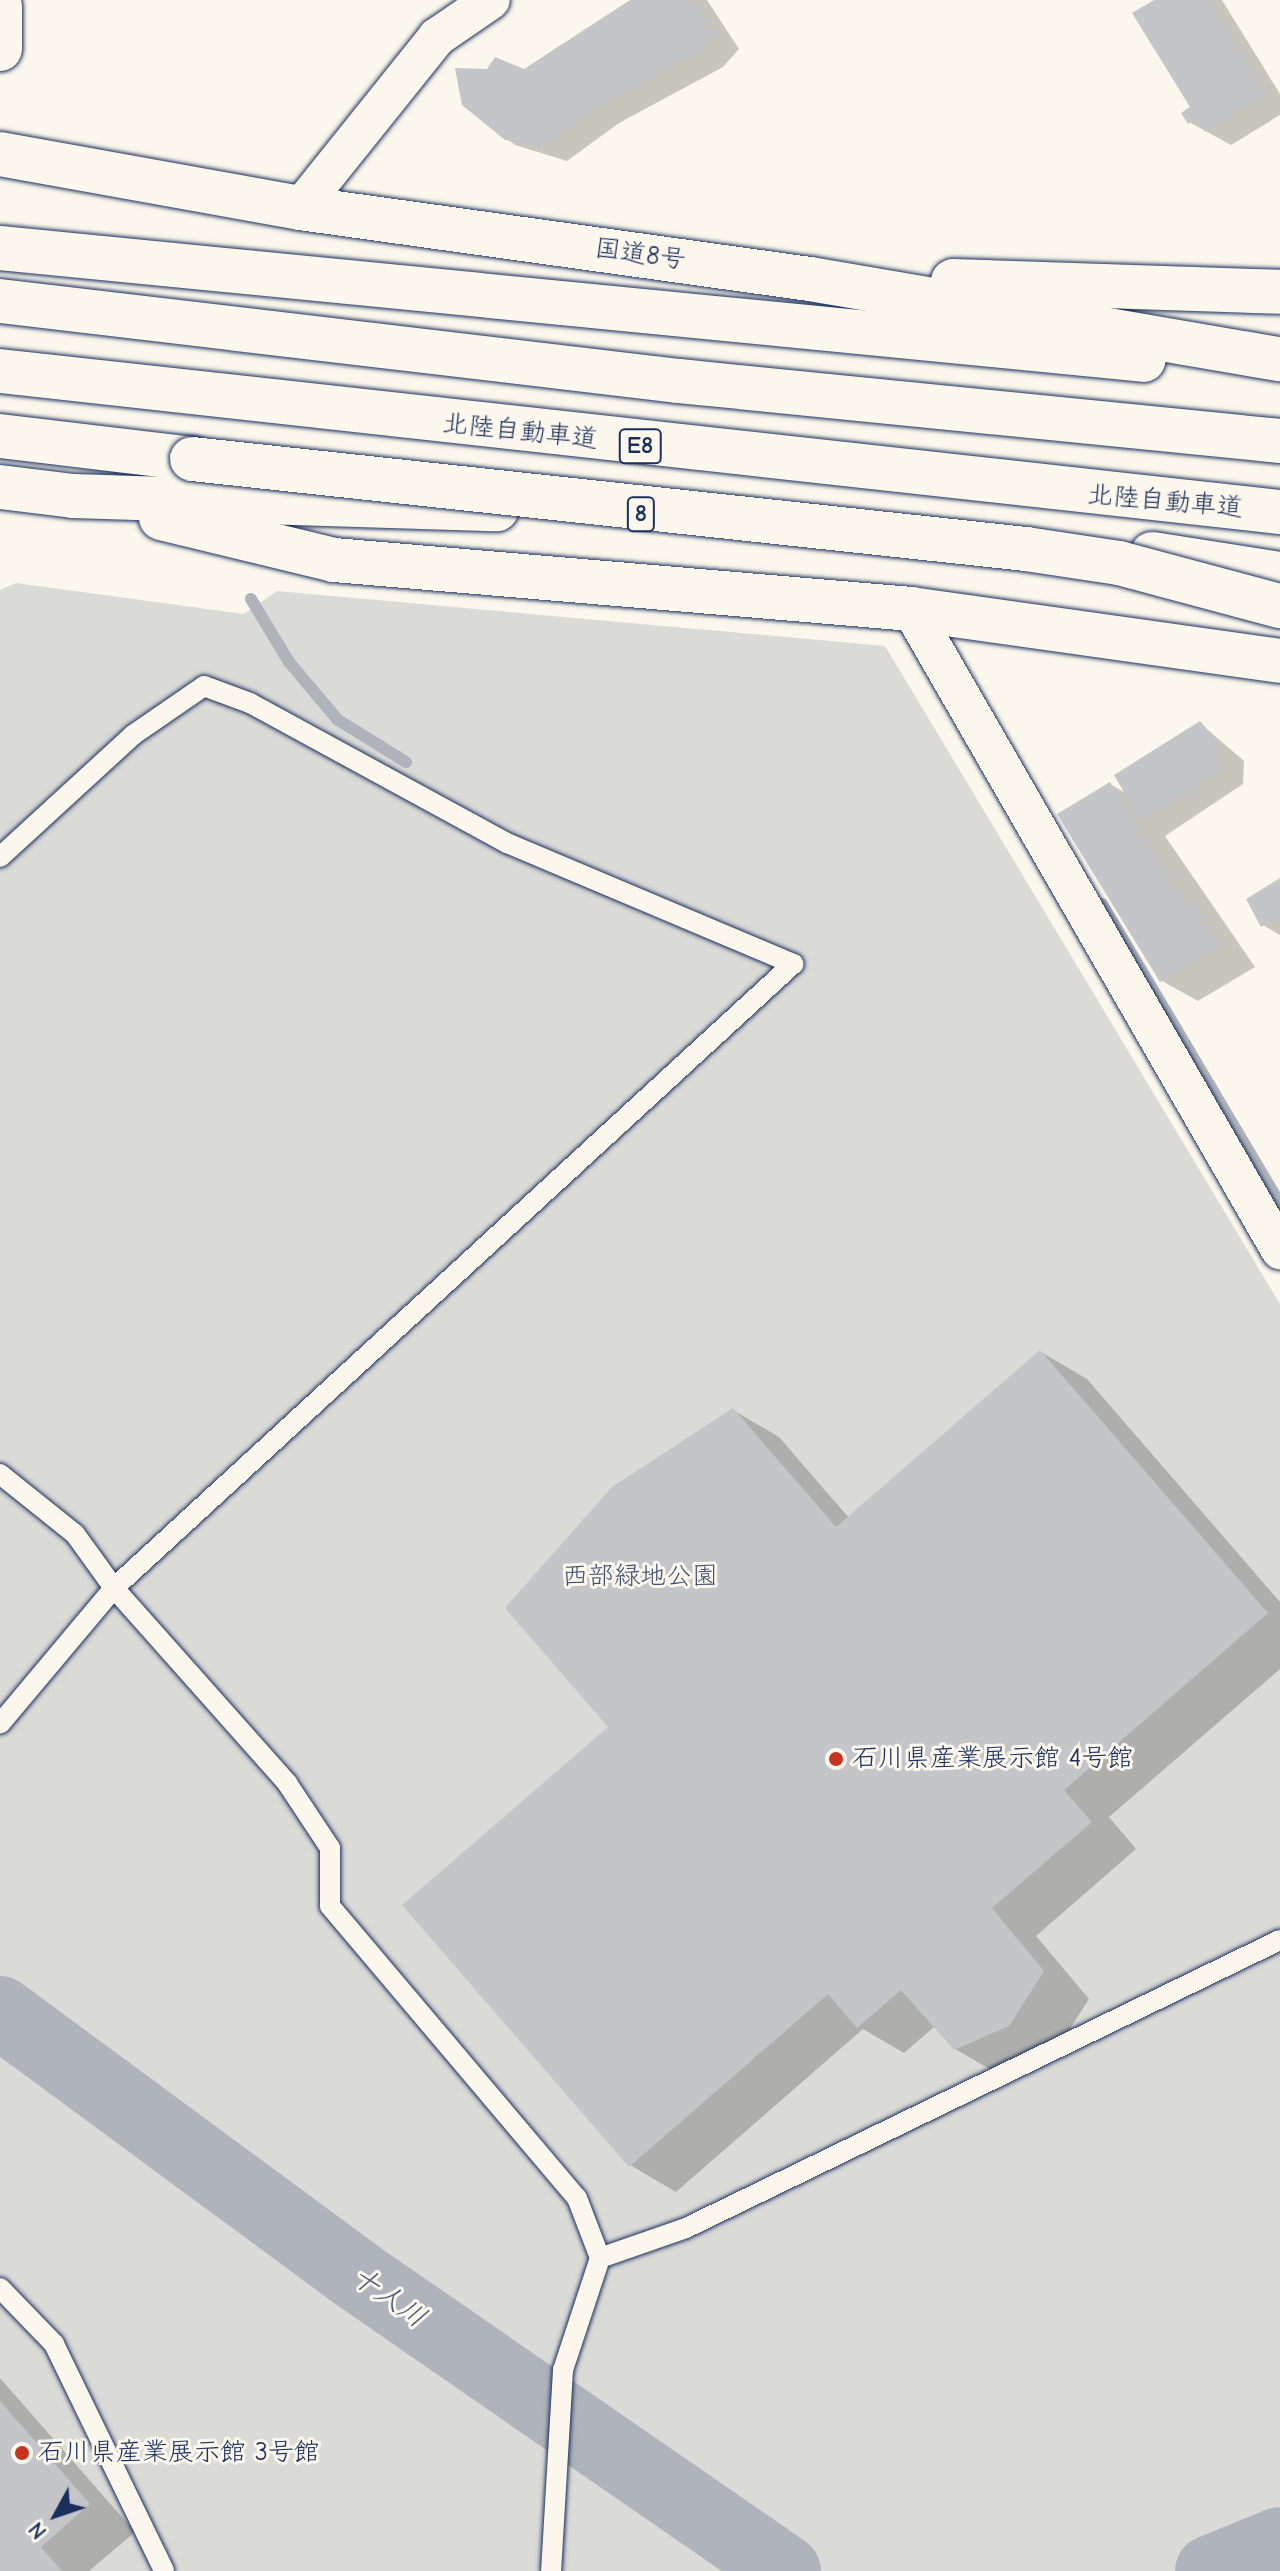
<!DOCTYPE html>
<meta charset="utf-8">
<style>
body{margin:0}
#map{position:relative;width:1280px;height:2571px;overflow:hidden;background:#fbf7ec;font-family:"Comic Neue","Klee One",sans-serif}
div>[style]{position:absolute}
.green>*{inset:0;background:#dadad7}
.shadow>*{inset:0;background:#0003}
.stream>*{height:12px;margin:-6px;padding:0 6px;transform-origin:6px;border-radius:6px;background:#afb3bb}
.river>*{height:72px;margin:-36px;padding:0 36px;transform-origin:36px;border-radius:36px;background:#afb3bb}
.building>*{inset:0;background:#c3c5c9}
.roads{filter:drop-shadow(0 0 2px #1b2f5e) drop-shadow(0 0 2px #1b2f5e)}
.lane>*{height:20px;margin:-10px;padding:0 10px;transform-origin:10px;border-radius:10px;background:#fbf7ec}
.street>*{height:38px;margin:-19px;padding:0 19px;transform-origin:19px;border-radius:19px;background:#fbf7ec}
.secondary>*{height:44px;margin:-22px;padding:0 22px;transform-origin:22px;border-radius:22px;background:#fbf7ec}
.highway>*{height:44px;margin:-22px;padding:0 22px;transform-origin:22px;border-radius:22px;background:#fbf7ec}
.bridges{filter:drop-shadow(0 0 2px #1b2f5e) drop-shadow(0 0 2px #1b2f5e)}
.highway-bridge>*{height:44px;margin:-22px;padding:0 22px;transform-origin:22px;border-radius:22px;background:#fbf7ec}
.dots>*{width:22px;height:22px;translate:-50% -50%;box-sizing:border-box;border:4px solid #fbf7ec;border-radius:50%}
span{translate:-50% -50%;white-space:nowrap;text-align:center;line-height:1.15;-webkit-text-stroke:6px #fbf7ec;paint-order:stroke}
.shield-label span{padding:2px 6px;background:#fbf7ec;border:2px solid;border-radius:6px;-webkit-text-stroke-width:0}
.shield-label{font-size:24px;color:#1b2f5e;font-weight:700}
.street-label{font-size:26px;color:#1b2f5e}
.park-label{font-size:26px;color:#415176}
.poi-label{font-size:26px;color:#1b2f5e}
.left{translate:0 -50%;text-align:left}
.water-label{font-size:28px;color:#47577a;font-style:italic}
.north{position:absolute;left:16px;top:2475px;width:80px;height:80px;-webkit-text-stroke:6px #fbf7ec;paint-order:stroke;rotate:230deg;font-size:22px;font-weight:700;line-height:32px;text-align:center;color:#1b2f5e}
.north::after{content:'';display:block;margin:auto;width:28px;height:36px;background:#1b2f5e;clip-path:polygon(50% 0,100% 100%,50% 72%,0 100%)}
</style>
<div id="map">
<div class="green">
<i style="clip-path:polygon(16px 583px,244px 614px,277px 591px,885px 646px,1280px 1304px,1280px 2571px,0 2571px,0 590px)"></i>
</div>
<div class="shadow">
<i style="clip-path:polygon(633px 0,707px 0,739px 49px,723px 67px,619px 123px,567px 161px,515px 145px,464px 104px,457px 70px,526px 69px)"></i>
<i style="clip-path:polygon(1158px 0,1222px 0,1280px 94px,1280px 115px,1231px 145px,1189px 122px,1193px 108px)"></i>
<i style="clip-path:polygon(1200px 723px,1244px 761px,1243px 784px,1165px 836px,1255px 967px,1198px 1001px,1162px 981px,1110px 784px,1127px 794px)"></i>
<i style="clip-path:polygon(1280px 880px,1280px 935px,1263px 925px)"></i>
<i style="clip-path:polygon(1041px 1352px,1087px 1379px,1280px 1602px,1280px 1669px,1109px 1817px,1136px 1849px,1036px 1936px,1089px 1999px,1055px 2052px,1002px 2076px,955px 2049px,935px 2026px,904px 2053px,863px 2029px,676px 2192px,630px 2165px,610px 1727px,733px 1410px,779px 1437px,849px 1518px)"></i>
<i style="clip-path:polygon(0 2378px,135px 2532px,89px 2571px,0 2571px)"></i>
</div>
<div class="stream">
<i style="left:251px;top:599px;width:74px;rotate:58.9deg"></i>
<i style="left:289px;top:662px;width:76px;rotate:49.8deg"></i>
<i style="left:338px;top:720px;width:80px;rotate:31.7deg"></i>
<i style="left:1102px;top:904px;width:349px;rotate:59.3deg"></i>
</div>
<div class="river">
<i style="left:0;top:2012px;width:445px;rotate:36.4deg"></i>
<i style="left:358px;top:2276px;width:519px;rotate:34.64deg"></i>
<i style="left:1211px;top:2571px;width:74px;rotate:-22.1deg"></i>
</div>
<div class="building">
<i style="clip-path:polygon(630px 0,693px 0,715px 34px,698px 53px,594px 109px,542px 148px,505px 140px,462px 105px,455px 68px,487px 69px,495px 57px,524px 69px)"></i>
<i style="clip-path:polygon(1154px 0,1208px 0,1266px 95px,1205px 132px,1197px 118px,1188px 124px,1181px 113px,1190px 107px,1132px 13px)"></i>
<i style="clip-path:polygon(1200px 721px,1220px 745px,1220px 770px,1141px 822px,1114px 775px)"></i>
<i style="clip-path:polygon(1110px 782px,1186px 907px,1194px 902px,1220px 946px,1160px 982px,1057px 814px)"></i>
<i style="clip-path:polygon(1280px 878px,1280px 916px,1261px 927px,1246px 899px)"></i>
<i style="clip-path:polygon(1040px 1350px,1268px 1613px,1064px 1790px,1092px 1822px,992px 1908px,1044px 1971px,1009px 2026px,954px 2050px,901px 1990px,857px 2028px,828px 1994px,629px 2167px,402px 1905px,608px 1727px,505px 1608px,612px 1487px,733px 1408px,836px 1527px)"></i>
<i style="clip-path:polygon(0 2401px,90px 2504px,41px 2547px,62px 2571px,0 2571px)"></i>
</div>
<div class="roads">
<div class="lane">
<i style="left:0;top:857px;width:180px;rotate:-42.5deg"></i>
<i style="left:133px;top:735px;width:86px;rotate:-34.6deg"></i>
<i style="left:204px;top:686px;width:49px;rotate:20.3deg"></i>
<i style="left:250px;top:703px;width:293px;rotate:28.6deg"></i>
<i style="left:507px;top:843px;width:311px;rotate:22.9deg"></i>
<i style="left:793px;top:964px;width:922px;rotate:137.42deg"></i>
<i style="left:114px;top:1588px;width:261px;rotate:48.4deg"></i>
<i style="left:287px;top:1783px;width:78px;rotate:56.5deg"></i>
<i style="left:330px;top:1848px;width:58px;rotate:90deg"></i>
<i style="left:330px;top:1906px;width:382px;rotate:49.8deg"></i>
<i style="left:577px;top:2198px;width:64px;rotate:69deg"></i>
<i style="left:600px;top:2258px;width:118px;rotate:108.3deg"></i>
<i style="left:563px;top:2370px;width:201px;rotate:93.4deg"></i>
<i style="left:0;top:1474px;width:96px;rotate:38.7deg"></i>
<i style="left:75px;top:1534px;width:67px;rotate:54.2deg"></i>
<i style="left:114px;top:1588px;width:177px;rotate:130deg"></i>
<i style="left:600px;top:2258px;width:91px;rotate:-19.2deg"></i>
<i style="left:686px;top:2228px;width:660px;rotate:-25.87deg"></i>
<i style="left:0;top:2288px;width:78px;rotate:46deg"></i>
<i style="left:54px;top:2344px;width:252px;rotate:64.1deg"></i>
</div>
<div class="street">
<i style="left:300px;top:208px;width:219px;rotate:-51.3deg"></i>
<i style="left:437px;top:37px;width:65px;rotate:-34.4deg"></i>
<i style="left:911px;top:609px;width:740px;rotate:60.07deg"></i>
</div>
<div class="secondary">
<i style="left:0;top:6px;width:43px;rotate:90deg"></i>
</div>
<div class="highway">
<i style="left:0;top:154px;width:305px;rotate:10.2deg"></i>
<i style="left:300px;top:208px;width:515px;rotate:7.93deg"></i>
<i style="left:810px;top:279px;width:477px;rotate:9.7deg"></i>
<i style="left:0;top:248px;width:1149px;rotate:5.59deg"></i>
<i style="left:953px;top:281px;width:327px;rotate:1.9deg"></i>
<i style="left:0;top:301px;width:684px;rotate:6.72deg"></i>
<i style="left:679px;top:381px;width:604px;rotate:5.7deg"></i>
<i style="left:0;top:371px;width:1288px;rotate:6.29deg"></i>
<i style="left:0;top:436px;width:193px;rotate:6.8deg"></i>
<i style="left:0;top:487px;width:74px;rotate:7deg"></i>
<i style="left:73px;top:496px;width:424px;rotate:1.8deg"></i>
<i style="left:161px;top:518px;width:178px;rotate:13.6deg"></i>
<i style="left:334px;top:560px;width:579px;rotate:4.85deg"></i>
<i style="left:911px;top:609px;width:373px;rotate:8deg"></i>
<i style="left:1152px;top:554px;width:130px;rotate:8.9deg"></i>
</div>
</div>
<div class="bridges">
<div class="highway-bridge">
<i style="left:192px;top:459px;width:839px;rotate:6.16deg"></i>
<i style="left:1026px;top:549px;width:94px;rotate:8.6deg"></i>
<i style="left:1119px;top:563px;width:167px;rotate:15deg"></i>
</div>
</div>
<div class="dots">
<i style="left:836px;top:1759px;background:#c8321e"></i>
<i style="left:22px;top:2453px;background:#c8321e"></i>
</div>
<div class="shield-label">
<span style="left:640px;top:446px">E8</span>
<span style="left:641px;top:514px">8</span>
</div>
<div class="street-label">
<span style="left:640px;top:255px;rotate:8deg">国道8号</span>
<span style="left:520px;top:432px;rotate:6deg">北陸自動車道</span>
<span style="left:1165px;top:502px;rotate:5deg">北陸自動車道</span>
</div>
<div class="park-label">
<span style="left:640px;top:1577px">西部緑地公園</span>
</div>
<div class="poi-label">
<span class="left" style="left:852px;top:1759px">石川県産業展示館 4号館</span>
<span class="left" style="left:38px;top:2453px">石川県産業展示館 3号館</span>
</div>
<div class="water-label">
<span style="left:389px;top:2297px;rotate:35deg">十人川</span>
</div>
<div class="north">N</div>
</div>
